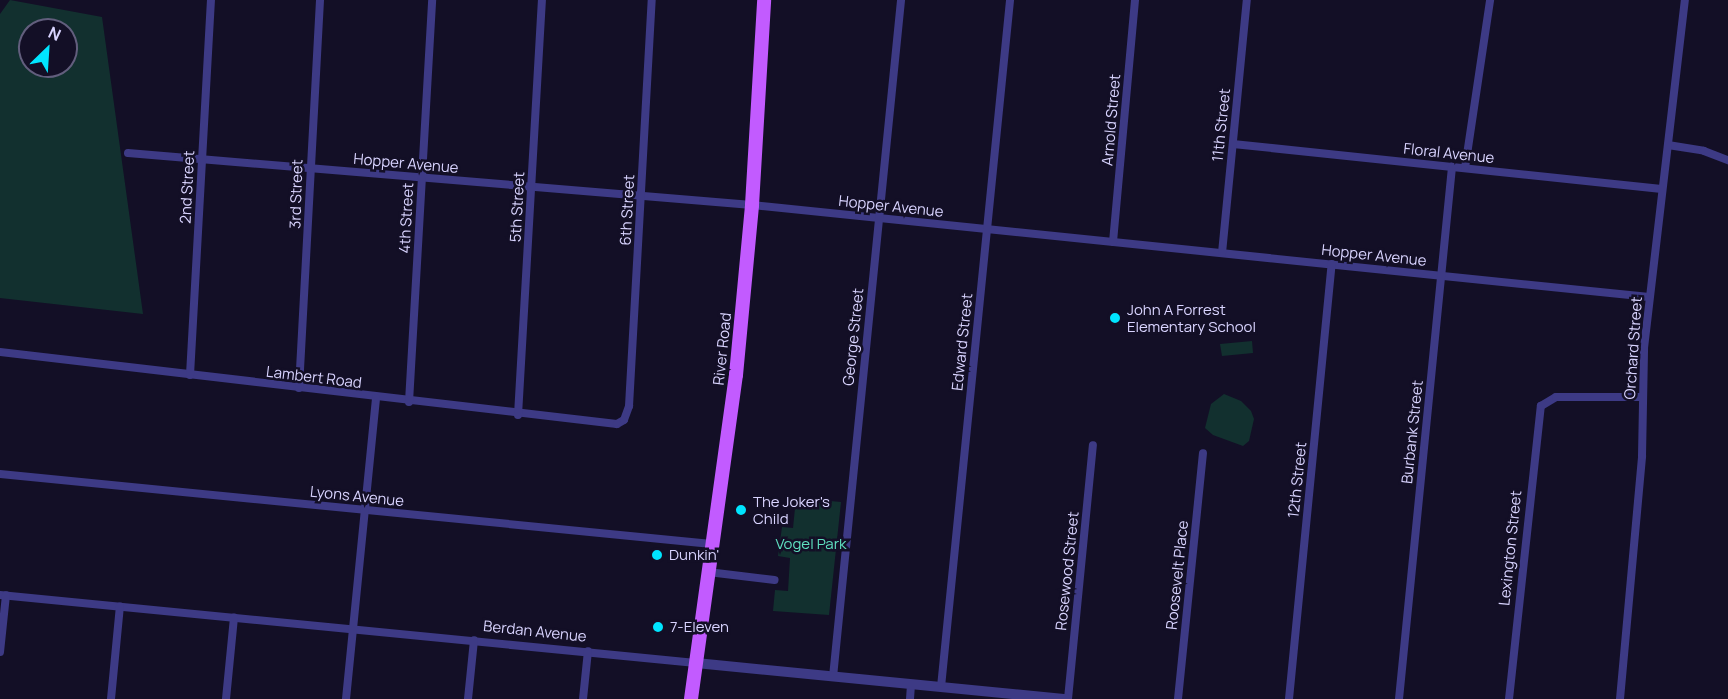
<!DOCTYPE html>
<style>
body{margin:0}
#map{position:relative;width:1728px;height:699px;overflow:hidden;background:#130f26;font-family:Manrope,sans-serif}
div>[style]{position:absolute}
.green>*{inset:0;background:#12302f}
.minor>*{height:8px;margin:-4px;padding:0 4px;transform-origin:4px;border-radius:4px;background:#3d3a85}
.tertiary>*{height:10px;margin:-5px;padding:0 5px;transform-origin:5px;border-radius:5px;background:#3d3a85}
.primary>*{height:14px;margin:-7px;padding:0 7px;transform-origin:7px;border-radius:7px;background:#c25bff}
.dots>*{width:16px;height:16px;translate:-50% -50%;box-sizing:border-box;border:3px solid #130f26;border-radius:50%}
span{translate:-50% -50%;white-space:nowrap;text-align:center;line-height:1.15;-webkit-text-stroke:5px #130f26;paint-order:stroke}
.street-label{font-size:15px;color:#d9d4ff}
.poi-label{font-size:15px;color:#d9d4ff}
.left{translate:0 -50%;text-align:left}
.park-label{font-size:15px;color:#5fe0c0}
.north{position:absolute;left:18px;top:18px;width:60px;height:60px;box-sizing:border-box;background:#130f26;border:2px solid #625e7d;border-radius:50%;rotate:25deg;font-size:16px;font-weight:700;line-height:24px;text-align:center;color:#d9d4ff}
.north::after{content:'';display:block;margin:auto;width:21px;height:27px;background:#00e5ff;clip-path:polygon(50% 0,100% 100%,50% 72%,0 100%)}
</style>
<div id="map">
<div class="green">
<i style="clip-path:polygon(evenodd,10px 0,102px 17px,143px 314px,0 298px,0 14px,10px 0,30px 30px,66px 30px,66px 66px,30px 66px,30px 30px)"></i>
<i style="clip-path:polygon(1252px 341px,1253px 353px,1222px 356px,1220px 344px)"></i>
<i style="clip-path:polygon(1224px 394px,1241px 401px,1251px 411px,1254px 419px,1249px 441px,1243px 446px,1213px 435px,1205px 428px,1211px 404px)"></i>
<i style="clip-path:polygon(796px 498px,841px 502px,829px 615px,773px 611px,775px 590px,788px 591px,790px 558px,778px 556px,782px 527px,793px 528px)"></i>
</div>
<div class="minor">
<i style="left:1233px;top:144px;width:431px;rotate:6deg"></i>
<i style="left:1668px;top:145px;width:36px;rotate:9deg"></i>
<i style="left:1704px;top:151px;width:26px;rotate:21deg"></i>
<i style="left:128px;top:153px;width:626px;rotate:4.76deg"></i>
<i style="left:752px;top:205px;width:902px;rotate:5.86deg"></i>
<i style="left:1465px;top:168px;width:170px;rotate:-81.5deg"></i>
<i style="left:1113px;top:242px;width:243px;rotate:-84.8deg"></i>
<i style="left:1222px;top:253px;width:254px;rotate:-84.4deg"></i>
<i style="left:0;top:352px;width:621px;rotate:6.66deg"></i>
<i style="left:617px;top:424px;width:8px;rotate:-30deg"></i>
<i style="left:624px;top:420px;width:15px;rotate:-70deg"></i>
<i style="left:629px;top:406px;width:407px;rotate:-86.8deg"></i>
<i style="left:190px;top:375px;width:376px;rotate:-86.8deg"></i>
<i style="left:299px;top:388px;width:389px;rotate:-86.9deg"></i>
<i style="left:409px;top:402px;width:403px;rotate:-86.7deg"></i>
<i style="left:518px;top:415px;width:416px;rotate:-86.7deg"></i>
<i style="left:0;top:474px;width:715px;rotate:5.61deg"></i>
<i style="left:708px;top:572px;width:67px;rotate:6.8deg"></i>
<i style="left:0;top:595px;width:699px;rotate:5.58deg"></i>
<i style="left:0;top:652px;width:57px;rotate:-84deg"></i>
<i style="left:833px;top:677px;width:680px;rotate:-84.26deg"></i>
<i style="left:941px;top:687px;width:690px;rotate:-84.26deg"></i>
<i style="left:111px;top:699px;width:93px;rotate:-84.5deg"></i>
<i style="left:226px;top:699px;width:82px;rotate:-84.4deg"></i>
<i style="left:346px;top:699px;width:302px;rotate:-84.3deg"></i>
<i style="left:468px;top:699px;width:59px;rotate:-84.2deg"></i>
<i style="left:583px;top:699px;width:48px;rotate:-84.1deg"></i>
<i style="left:910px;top:699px;width:15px;rotate:-86deg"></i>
<i style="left:1068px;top:699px;width:255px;rotate:-84.4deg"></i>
<i style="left:1178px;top:699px;width:247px;rotate:-84.2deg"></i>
<i style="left:1289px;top:699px;width:437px;rotate:-84.4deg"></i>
<i style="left:1399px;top:699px;width:535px;rotate:-84.31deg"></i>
<i style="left:1509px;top:699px;width:295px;rotate:-83.8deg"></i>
<i style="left:1541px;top:406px;width:17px;rotate:-31deg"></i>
<i style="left:1556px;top:397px;width:87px"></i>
<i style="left:1620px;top:699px;width:244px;rotate:-84.8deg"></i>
<i style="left:1642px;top:456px;width:108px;rotate:-88.9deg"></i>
<i style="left:1644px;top:348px;width:350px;rotate:-83.3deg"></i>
</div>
<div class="tertiary">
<i style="left:696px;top:663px;width:372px;rotate:5.6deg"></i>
</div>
<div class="primary">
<i style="left:691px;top:699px;width:327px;rotate:-82.1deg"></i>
<i style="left:736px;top:375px;width:171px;rotate:-84.6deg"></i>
<i style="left:752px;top:205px;width:205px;rotate:-86.6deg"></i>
</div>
<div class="dots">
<i style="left:1115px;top:318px;background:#00e5ff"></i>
<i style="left:741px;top:510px;background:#00e5ff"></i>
<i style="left:657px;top:555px;background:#00e5ff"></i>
<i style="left:658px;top:627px;background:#00e5ff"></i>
</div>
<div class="street-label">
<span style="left:1111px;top:120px;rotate:-85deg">Arnold Street</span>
<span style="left:1221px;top:125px;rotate:-84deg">11th Street</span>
<span style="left:1449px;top:153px;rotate:6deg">Floral Avenue</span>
<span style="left:406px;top:163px;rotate:5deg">Hopper Avenue</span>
<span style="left:187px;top:187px;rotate:-87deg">2nd Street</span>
<span style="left:296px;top:194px;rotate:-88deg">3rd Street</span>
<span style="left:891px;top:206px;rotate:6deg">Hopper Avenue</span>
<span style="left:517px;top:207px;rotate:-87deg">5th Street</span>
<span style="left:627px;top:210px;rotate:-87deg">6th Street</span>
<span style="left:406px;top:218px;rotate:-87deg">4th Street</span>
<span style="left:1374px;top:255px;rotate:6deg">Hopper Avenue</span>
<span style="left:853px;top:337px;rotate:-84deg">George Street</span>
<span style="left:962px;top:342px;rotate:-84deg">Edward Street</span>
<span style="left:1633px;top:348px;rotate:-86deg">Orchard Street</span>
<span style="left:722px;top:349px;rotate:-84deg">River Road</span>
<span style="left:314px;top:377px;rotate:7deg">Lambert Road</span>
<span style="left:1412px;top:432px;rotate:-84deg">Burbank Street</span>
<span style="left:1297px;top:480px;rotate:-84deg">12th Street</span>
<span style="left:357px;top:496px;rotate:6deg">Lyons Avenue</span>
<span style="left:1510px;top:548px;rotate:-84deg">Lexington Street</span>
<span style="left:1067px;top:571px;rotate:-84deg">Rosewood Street</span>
<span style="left:1177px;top:575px;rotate:-84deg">Roosevelt Place</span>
<span style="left:535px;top:631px;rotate:6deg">Berdan Avenue</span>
</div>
<div class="poi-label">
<span class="left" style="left:1127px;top:318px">John A Forrest<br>Elementary School</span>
<span class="left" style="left:753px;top:510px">The Joker's<br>Child</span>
<span class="left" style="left:669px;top:555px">Dunkin'</span>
<span class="left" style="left:670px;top:627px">7-Eleven</span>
</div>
<div class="park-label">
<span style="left:811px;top:544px">Vogel Park</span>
</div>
<div class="north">N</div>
</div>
